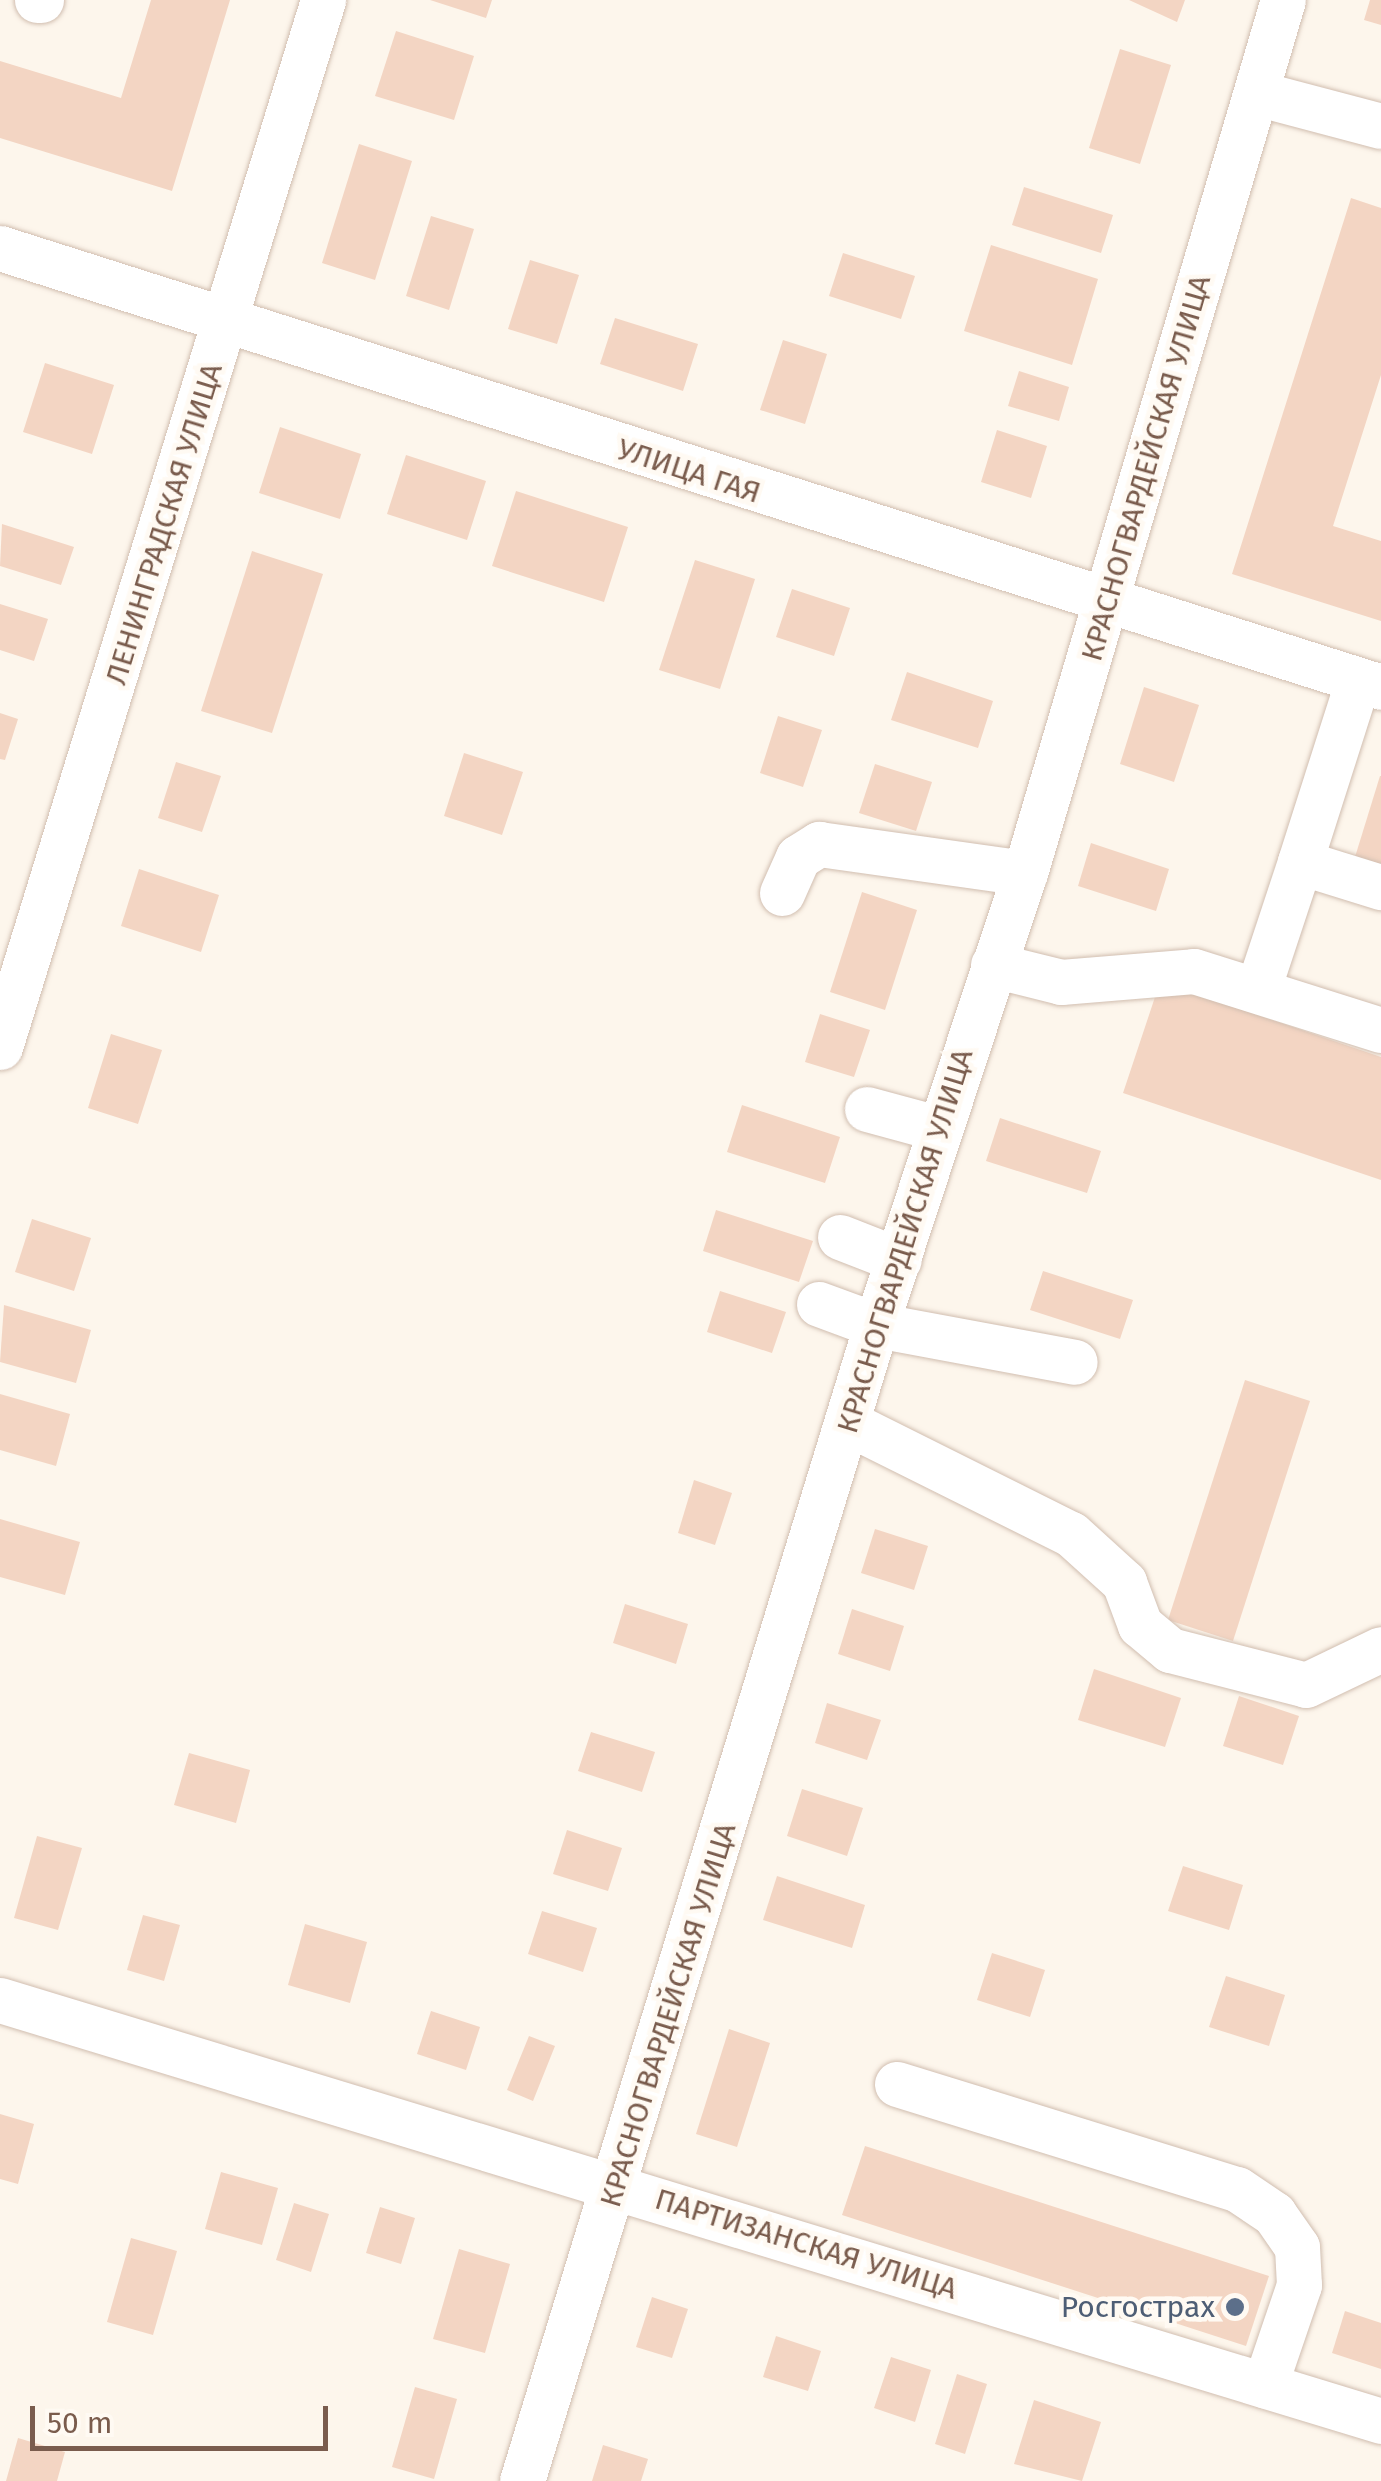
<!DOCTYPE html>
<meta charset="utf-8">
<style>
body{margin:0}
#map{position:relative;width:1381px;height:2481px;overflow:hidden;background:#fdf6ec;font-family:"Fira Sans",sans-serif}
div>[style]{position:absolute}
.building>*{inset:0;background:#f3d5c3}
.roads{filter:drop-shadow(0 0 2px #d1beb0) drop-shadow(0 0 2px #d1beb0)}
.minor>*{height:45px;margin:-22.5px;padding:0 22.5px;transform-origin:22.5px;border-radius:22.5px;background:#fff}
.dots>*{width:28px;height:28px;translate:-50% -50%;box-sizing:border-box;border:5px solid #fffaf3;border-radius:50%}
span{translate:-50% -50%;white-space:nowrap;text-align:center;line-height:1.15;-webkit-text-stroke:9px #fffaf3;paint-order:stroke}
.street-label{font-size:30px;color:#7a5c4d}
.service-label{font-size:30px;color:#4e5e75}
.right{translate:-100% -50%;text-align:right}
.scale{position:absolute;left:30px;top:2406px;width:298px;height:45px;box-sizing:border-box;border:5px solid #7a5c4d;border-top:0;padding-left:12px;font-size:30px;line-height:35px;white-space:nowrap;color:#7a5c4d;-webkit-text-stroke:8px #fffaf3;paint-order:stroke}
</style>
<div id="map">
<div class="building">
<i style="clip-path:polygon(151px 0,230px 0,172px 191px,0 138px,0 61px,121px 98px)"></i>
<i style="clip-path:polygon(430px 0,492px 0,486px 18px)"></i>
<i style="clip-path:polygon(1129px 0,1185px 0,1177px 22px)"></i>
<i style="clip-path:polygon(1370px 0,1381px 0,1381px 25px,1364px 20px)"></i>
<i style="clip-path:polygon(396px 31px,474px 56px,454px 120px,375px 96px)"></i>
<i style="clip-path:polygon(1120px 49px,1171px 65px,1140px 164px,1089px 148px)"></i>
<i style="clip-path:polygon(359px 144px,412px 161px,375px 280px,322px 263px)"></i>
<i style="clip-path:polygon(1024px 187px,1113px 215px,1101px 253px,1012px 225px)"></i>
<i style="clip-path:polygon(1351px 198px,1381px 208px,1381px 375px,1333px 526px,1381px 541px,1381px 621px,1232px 574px)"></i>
<i style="clip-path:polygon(431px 216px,474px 229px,449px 310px,406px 296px)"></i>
<i style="clip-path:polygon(991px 245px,1098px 279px,1072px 365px,964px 331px)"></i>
<i style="clip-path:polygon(843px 253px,915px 276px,901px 319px,829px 296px)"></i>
<i style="clip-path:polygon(530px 260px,579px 275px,557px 344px,508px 329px)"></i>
<i style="clip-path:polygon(615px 318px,698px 344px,683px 391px,600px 364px)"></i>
<i style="clip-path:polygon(783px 340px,827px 354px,805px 424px,760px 410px)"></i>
<i style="clip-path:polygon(45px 363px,114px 385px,92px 454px,23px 432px)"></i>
<i style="clip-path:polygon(1019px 371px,1069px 387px,1059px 421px,1008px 406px)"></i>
<i style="clip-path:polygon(280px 427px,361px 454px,340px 519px,259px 493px)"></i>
<i style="clip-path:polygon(997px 430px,1047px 446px,1031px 498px,981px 482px)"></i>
<i style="clip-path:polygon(406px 455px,486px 481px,467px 540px,387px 514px)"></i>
<i style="clip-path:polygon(516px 491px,628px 527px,604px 602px,492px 566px)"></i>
<i style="clip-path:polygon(2px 524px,74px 547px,61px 585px,0 566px)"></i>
<i style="clip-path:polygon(252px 551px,323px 574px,272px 733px,201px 711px)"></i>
<i style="clip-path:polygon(695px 560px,755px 579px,720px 689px,659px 670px)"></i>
<i style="clip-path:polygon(792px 589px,850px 608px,834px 656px,776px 637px)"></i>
<i style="clip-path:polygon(0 604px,48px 619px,34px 661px,0 650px)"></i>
<i style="clip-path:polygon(907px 672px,993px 701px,978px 748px,891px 720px)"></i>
<i style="clip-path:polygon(1144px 687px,1199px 705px,1174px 782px,1120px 764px)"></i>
<i style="clip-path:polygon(0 713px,18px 719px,5px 760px,0 759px)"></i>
<i style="clip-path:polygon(778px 716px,822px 730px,803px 787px,760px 773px)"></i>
<i style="clip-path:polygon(464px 753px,523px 772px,502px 835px,444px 816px)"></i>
<i style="clip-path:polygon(176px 762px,221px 776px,202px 832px,158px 818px)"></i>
<i style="clip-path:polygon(875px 764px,932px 782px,916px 831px,859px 813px)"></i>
<i style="clip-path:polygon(1380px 776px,1381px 776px,1381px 865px,1355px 857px)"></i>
<i style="clip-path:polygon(1091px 843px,1169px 869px,1156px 911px,1078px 886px)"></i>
<i style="clip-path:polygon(139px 869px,219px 895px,201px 952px,121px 926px)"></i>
<i style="clip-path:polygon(862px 892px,917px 910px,885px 1010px,830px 992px)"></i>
<i style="clip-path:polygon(1160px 982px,1381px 1057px,1381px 1180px,1123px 1093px)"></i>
<i style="clip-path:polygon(820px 1014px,870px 1030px,854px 1077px,805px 1062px)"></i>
<i style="clip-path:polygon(111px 1034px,162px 1050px,138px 1124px,88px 1108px)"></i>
<i style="clip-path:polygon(742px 1105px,840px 1137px,825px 1183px,727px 1152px)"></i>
<i style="clip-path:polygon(1000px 1118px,1101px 1151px,1087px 1193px,986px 1161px)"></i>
<i style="clip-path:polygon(716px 1210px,813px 1241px,799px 1282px,703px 1251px)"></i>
<i style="clip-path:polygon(32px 1219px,91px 1238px,74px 1291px,15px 1272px)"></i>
<i style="clip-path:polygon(1043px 1271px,1133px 1300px,1120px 1339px,1030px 1310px)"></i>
<i style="clip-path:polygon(720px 1291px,786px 1312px,772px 1353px,707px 1332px)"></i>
<i style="clip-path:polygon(4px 1305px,91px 1330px,76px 1383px,0 1362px)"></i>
<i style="clip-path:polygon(1245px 1380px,1310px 1401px,1233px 1641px,1168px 1620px)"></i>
<i style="clip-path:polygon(0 1394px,70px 1414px,56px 1466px,0 1450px)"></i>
<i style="clip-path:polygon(694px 1480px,732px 1493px,715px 1545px,678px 1533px)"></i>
<i style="clip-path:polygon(0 1519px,80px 1542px,65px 1595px,0 1577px)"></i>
<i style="clip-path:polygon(875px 1529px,928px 1546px,914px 1590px,861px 1573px)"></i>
<i style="clip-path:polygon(625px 1604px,688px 1624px,676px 1664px,613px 1643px)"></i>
<i style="clip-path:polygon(852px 1609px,904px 1626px,890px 1671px,838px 1654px)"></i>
<i style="clip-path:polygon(1094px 1669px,1181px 1698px,1165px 1747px,1078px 1720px)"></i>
<i style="clip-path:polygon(1239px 1696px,1299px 1716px,1283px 1765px,1223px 1746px)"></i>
<i style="clip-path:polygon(827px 1703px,881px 1720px,867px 1760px,815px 1743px)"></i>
<i style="clip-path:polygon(591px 1732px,655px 1752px,642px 1792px,578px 1771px)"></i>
<i style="clip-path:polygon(189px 1753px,250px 1770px,236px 1823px,174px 1805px)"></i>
<i style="clip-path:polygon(802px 1789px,863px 1808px,847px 1856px,787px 1836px)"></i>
<i style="clip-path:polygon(567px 1830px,622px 1848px,608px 1891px,553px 1874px)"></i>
<i style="clip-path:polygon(37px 1836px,82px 1848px,58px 1930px,14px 1918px)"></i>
<i style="clip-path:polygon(1183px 1866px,1243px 1885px,1229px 1930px,1168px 1911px)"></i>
<i style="clip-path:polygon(777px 1876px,865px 1905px,852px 1948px,763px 1920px)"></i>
<i style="clip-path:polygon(542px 1911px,597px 1928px,583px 1972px,528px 1954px)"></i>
<i style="clip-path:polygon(143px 1915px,180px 1925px,164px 1981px,127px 1970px)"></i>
<i style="clip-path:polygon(305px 1924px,367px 1942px,350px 2003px,288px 1985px)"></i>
<i style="clip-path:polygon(992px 1953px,1045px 1970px,1030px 2017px,977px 2000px)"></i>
<i style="clip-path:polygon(1226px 1976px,1285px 1995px,1269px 2046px,1209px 2027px)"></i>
<i style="clip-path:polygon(431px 2011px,480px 2027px,466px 2070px,417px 2054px)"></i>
<i style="clip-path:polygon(729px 2029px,770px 2043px,737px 2147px,696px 2134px)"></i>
<i style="clip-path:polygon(529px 2036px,555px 2046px,533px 2101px,507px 2090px)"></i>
<i style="clip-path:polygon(0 2114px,34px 2124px,18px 2184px,0 2179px)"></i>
<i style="clip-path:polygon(865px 2146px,1269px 2276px,1246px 2346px,842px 2215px)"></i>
<i style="clip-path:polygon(221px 2172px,278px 2188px,262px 2245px,205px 2229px)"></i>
<i style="clip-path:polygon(294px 2203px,329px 2214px,311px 2272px,276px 2260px)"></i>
<i style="clip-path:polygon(380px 2207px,415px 2218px,401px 2264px,366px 2253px)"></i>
<i style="clip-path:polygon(131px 2238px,177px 2251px,153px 2335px,107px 2322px)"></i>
<i style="clip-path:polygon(459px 2249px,510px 2264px,485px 2353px,433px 2339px)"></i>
<i style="clip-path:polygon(652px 2297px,688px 2309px,672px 2358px,636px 2347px)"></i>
<i style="clip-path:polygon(1345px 2311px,1381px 2323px,1381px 2369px,1332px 2353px)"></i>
<i style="clip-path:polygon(776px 2336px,821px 2351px,808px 2391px,763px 2377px)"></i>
<i style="clip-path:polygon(891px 2357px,931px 2370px,915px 2422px,874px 2408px)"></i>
<i style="clip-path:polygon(957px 2374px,987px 2384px,965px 2454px,935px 2444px)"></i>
<i style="clip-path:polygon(415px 2387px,457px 2399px,434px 2479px,392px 2467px)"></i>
<i style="clip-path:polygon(1034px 2400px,1101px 2422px,1082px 2481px,1014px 2464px)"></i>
<i style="clip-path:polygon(18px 2438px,65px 2452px,57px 2481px,6px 2481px)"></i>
<i style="clip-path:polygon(603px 2445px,648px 2459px,641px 2481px,592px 2481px)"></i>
</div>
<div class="roads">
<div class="minor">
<i style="left:37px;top:0;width:4px"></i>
<i style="left:1256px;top:93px;width:129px;rotate:14.8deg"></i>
<i style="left:0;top:248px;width:1449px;rotate:17.63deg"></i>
<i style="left:1358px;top:680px;width:191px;rotate:107.7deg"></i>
<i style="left:1300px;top:862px;width:85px;rotate:17.2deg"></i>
<i style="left:782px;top:893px;width:39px;rotate:-66deg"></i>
<i style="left:798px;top:857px;width:25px;rotate:-32deg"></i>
<i style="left:819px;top:844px;width:208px;rotate:8deg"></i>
<i style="left:993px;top:965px;width:70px;rotate:14deg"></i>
<i style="left:1061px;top:982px;width:133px;rotate:-4.7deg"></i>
<i style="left:1194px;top:971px;width:196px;rotate:17.5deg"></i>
<i style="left:1258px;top:989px;width:134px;rotate:-71.7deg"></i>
<i style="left:0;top:1047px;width:1096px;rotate:-72.85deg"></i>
<i style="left:867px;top:1109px;width:73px;rotate:15.2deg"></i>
<i style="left:840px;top:1237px;width:63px;rotate:21.3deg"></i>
<i style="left:819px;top:1304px;width:61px;rotate:20.2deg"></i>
<i style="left:876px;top:1325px;width:202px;rotate:10.5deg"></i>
<i style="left:848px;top:1423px;width:249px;rotate:26.5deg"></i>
<i style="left:1071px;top:1534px;width:72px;rotate:42.2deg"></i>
<i style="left:1124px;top:1582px;width:46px;rotate:69.6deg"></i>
<i style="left:1140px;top:1625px;width:39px;rotate:40deg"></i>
<i style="left:1170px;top:1650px;width:140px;rotate:14.4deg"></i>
<i style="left:1306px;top:1685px;width:83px;rotate:-25.6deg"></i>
<i style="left:0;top:2000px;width:1444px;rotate:16.95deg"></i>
<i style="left:897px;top:2084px;width:356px;rotate:17.2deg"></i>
<i style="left:1237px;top:2189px;width:45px;rotate:34deg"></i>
<i style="left:1274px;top:2214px;width:40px;rotate:55.1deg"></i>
<i style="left:1297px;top:2247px;width:38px;rotate:87deg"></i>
<i style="left:1299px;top:2285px;width:106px;rotate:108.8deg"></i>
<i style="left:522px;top:2481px;width:1209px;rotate:-72.97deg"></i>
<i style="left:876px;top:1325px;width:476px;rotate:-71.8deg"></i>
<i style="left:1025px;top:873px;width:910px;rotate:-73.54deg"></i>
</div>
</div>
<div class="dots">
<i style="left:1235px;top:2307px;background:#5c6f8a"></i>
</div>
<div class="street-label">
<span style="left:1146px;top:468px;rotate:-74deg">КРАСНОГВАРДЕЙСКАЯ УЛИЦА</span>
<span style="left:689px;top:471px;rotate:18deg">УЛИЦА ГАЯ</span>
<span style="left:164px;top:524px;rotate:-73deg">ЛЕНИНГРАДСКАЯ УЛИЦА</span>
<span style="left:905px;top:1241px;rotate:-73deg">КРАСНОГВАРДЕЙСКАЯ УЛИЦА</span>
<span style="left:668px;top:2015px;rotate:-73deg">КРАСНОГВАРДЕЙСКАЯ УЛИЦА</span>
<span style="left:806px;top:2244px;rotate:17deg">ПАРТИЗАНСКАЯ УЛИЦА</span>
</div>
<div class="service-label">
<span class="right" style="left:1215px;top:2307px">Росгострах</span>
</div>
<div class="scale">50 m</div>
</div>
